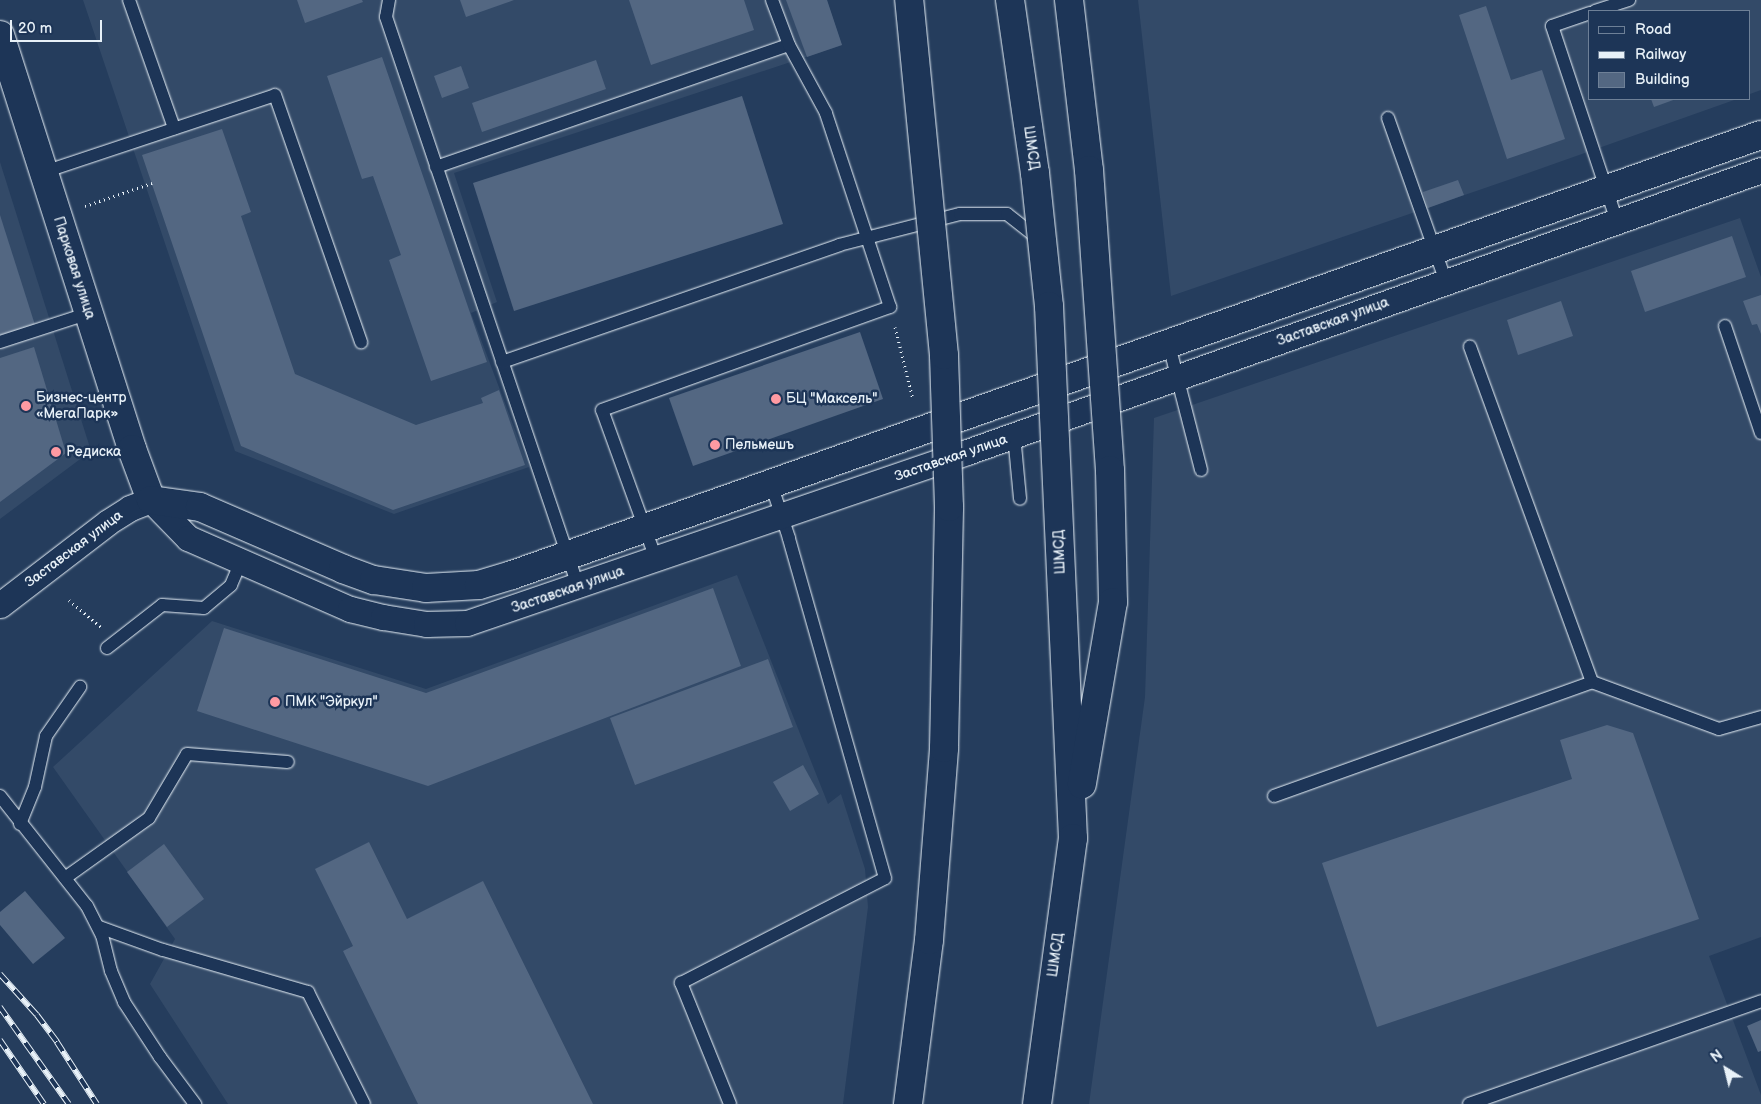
<!DOCTYPE html>
<meta charset="utf-8">
<style>
body{margin:0}
#map{position:relative;width:1761px;height:1104px;overflow:hidden;background:#253d5d;font-family:"Balsamiq Sans",sans-serif}
div>[style]{position:absolute}
.built>*{inset:0;background:#334a68}
.building>*{inset:0;background:#536782}
.path>*{height:3px;margin-top:-1.5px;transform-origin:0;background:repeating-linear-gradient(90deg,#e8f1f8 0 1px,transparent 0 5px)}
.roads{filter:drop-shadow(0 0 1px #e8f1f8) drop-shadow(0 0 1px #e8f1f8)}
.lane>*{height:12px;margin:-6px;padding:0 6px;transform-origin:6px;border-radius:6px;background:#1d3557}
.street>*{height:25px;margin:-12.5px;padding:0 12.5px;transform-origin:12.5px;border-radius:12.5px;background:#1d3557}
.secondary>*{height:28px;margin:-14px;padding:0 14px;transform-origin:14px;border-radius:14px;background:#1d3557}
.rail>*{height:5.5px;margin-top:-2.75px;transform-origin:0;background:repeating-linear-gradient(90deg,#1d3557 0 11px,#e8f1f8 0 22px);box-sizing:border-box;border-block:1px solid #e8f1f8}
.bridges{filter:drop-shadow(0 0 1px #e8f1f8) drop-shadow(0 0 1px #e8f1f8)}
.primary-bridge>*{height:28px;margin:-14px;padding:0 14px;transform-origin:14px;border-radius:14px;background:#1d3557}
.dots>*{width:14px;height:14px;translate:-50% -50%;box-sizing:border-box;border:2px solid #1d3557;border-radius:50%}
span{translate:-50% -50%;white-space:nowrap;text-align:center;line-height:1.15;-webkit-text-stroke:5px #1d3557;paint-order:stroke}
.street-label{font-size:14px;color:#e8f1f8}
.poi-label{font-size:14px;color:#e8f1f8}
.left{translate:0 -50%;text-align:left}
.legend{position:absolute;left:1588px;top:10px;width:162px;height:90px;box-sizing:border-box;background:#1d3557;border:1px solid #6e8097;margin:0;padding:6px 9px;list-style:none;font-size:15px;color:#e8f1f8}
.legend li{display:flex;align-items:center;gap:10px;height:25px}
.legend b{width:25px;border:1px solid #6e8097}
.north{position:absolute;left:1701px;top:1044px;width:50px;height:50px;-webkit-text-stroke:4px #1d3557;paint-order:stroke;rotate:324deg;font-size:14px;font-weight:700;line-height:20px;text-align:center;color:#e8f1f8}
.north::after{content:'';display:block;margin:auto;width:18px;height:22px;background:#e8f1f8;clip-path:polygon(50% 0,100% 100%,50% 72%,0 100%)}
.scale{position:absolute;left:10px;top:20px;width:92px;height:22px;box-sizing:border-box;border:2px solid #e8f1f8;border-top:0;padding-left:6px;font-size:15px;line-height:18px;white-space:nowrap;color:#e8f1f8;-webkit-text-stroke:4px #1d3557;paint-order:stroke}
</style>
<div id="map">
<div class="built">
<i style="clip-path:polygon(83px 0,827px 0,842px 45px,454px 173px,497px 302px,471px 313px,529px 467px,394px 514px,235px 451px)"></i>
<i style="clip-path:polygon(1138px 0,1761px 0,1761px 90px,1750px 94px,1750px 11px,1590px 11px,1590px 99px,1737px 99px,1514px 178px,1171px 296px)"></i>
<i style="clip-path:polygon(0 162px,91px 451px,0 519px)"></i>
<i style="clip-path:polygon(1740px 218px,1761px 277px,1761px 937px,1709px 956px,1761px 1095px,1761px 1104px,1089px 1104px,1145px 697px,1154px 418px)"></i>
<i style="clip-path:polygon(737px 575px,828px 804px,841px 794px,865px 869px,868px 907px,843px 1104px,228px 1104px,150px 984px,175px 939px,53px 767px,212px 621px,426px 689px)"></i>
</div>
<div class="building">
<i style="clip-path:polygon(297px 0,362px 0,363px 2px,305px 23px)"></i>
<i style="clip-path:polygon(460px 0,514px 0,466px 17px)"></i>
<i style="clip-path:polygon(629px 0,744px 0,754px 30px,651px 65px)"></i>
<i style="clip-path:polygon(786px 0,827px 0,842px 45px,807px 57px)"></i>
<i style="clip-path:polygon(1486px 6px,1511px 80px,1542px 70px,1565px 139px,1507px 159px,1459px 15px)"></i>
<i style="clip-path:polygon(382px 57px,487px 362px,431px 381px,389px 260px,401px 255px,373px 176px,362px 179px,327px 76px)"></i>
<i style="clip-path:polygon(596px 60px,606px 89px,482px 132px,472px 103px)"></i>
<i style="clip-path:polygon(461px 66px,469px 88px,442px 98px,434px 76px)"></i>
<i style="clip-path:polygon(742px 96px,783px 224px,514px 311px,473px 183px)"></i>
<i style="clip-path:polygon(1651px 99px,1676px 99px,1654px 107px)"></i>
<i style="clip-path:polygon(222px 129px,251px 212px,241px 216px,295px 374px,416px 425px,483px 403px,481px 398px,499px 390px,525px 465px,393px 510px,241px 446px,142px 155px)"></i>
<i style="clip-path:polygon(1458px 180px,1464px 195px,1428px 208px,1423px 192px)"></i>
<i style="clip-path:polygon(0 215px,35px 325px,0 335px)"></i>
<i style="clip-path:polygon(1732px 236px,1746px 277px,1645px 312px,1631px 271px)"></i>
<i style="clip-path:polygon(1761px 295px,1761px 334px,1757px 324px,1752px 325px,1743px 301px)"></i>
<i style="clip-path:polygon(1561px 301px,1573px 336px,1518px 355px,1507px 320px)"></i>
<i style="clip-path:polygon(860px 332px,883px 399px,693px 466px,669px 398px)"></i>
<i style="clip-path:polygon(34px 347px,66px 453px,0 502px,0 358px)"></i>
<i style="clip-path:polygon(713px 588px,741px 666px,428px 786px,197px 711px,224px 628px,426px 693px)"></i>
<i style="clip-path:polygon(768px 659px,793px 727px,635px 785px,610px 718px)"></i>
<i style="clip-path:polygon(1607px 725px,1633px 733px,1699px 919px,1377px 1027px,1322px 863px,1572px 779px,1560px 740px)"></i>
<i style="clip-path:polygon(803px 765px,819px 794px,790px 811px,773px 782px)"></i>
<i style="clip-path:polygon(369px 842px,407px 919px,483px 881px,593px 1104px,418px 1104px,343px 951px,353px 946px,315px 869px)"></i>
<i style="clip-path:polygon(164px 844px,204px 899px,167px 927px,127px 872px)"></i>
<i style="clip-path:polygon(25px 891px,65px 938px,33px 964px,0 925px,0 912px)"></i>
<i style="clip-path:polygon(1761px 1020px,1761px 1051px,1758px 1052px,1747px 1026px)"></i>
</div>
<div class="path">
<i style="left:85px;top:206px;width:71px;rotate:-18.9deg"></i>
<i style="left:895px;top:327px;width:74px;rotate:76deg"></i>
<i style="left:69px;top:600px;width:42px;rotate:40.2deg"></i>
</div>
<div class="roads">
<div class="lane">
<i style="left:129px;top:0;width:136px;rotate:70.6deg"></i>
<i style="left:389px;top:0;width:17px;rotate:100deg"></i>
<i style="left:386px;top:17px;width:601px;rotate:71.35deg"></i>
<i style="left:1595px;top:11px;width:36px;rotate:-18deg"></i>
<i style="left:1590px;top:13px;width:40px;rotate:161.1deg"></i>
<i style="left:1552px;top:26px;width:206px;rotate:71.6deg"></i>
<i style="left:1388px;top:118px;width:174px;rotate:70.5deg"></i>
<i style="left:436px;top:167px;width:373px;rotate:-19.1deg"></i>
<i style="left:44px;top:172px;width:243px;rotate:-18.4deg"></i>
<i style="left:275px;top:95px;width:262px;rotate:70.8deg"></i>
<i style="left:1725px;top:326px;width:113px;rotate:71.4deg"></i>
<i style="left:0;top:342px;width:94px;rotate:-18deg"></i>
<i style="left:1169px;top:345px;width:129px;rotate:75.6deg"></i>
<i style="left:502px;top:362px;width:357px;rotate:-19.1deg"></i>
<i style="left:839px;top:245px;width:125px;rotate:-14.4deg"></i>
<i style="left:960px;top:214px;width:47px"></i>
<i style="left:1007px;top:214px;width:42px;rotate:38.2deg"></i>
<i style="left:1014px;top:435px;width:64px;rotate:84.6deg"></i>
<i style="left:656px;top:559px;width:158px;rotate:-109.9deg"></i>
<i style="left:602px;top:410px;width:306px;rotate:-19.7deg"></i>
<i style="left:890px;top:307px;width:204px;rotate:-108.3deg"></i>
<i style="left:826px;top:113px;width:77px;rotate:-118.6deg"></i>
<i style="left:789px;top:45px;width:48px;rotate:-110.7deg"></i>
<i style="left:107px;top:648px;width:70px;rotate:-38deg"></i>
<i style="left:162px;top:605px;width:42px;rotate:4.1deg"></i>
<i style="left:204px;top:608px;width:35px;rotate:-40deg"></i>
<i style="left:231px;top:585px;width:25px;rotate:-67deg"></i>
<i style="left:1592px;top:682px;width:135px;rotate:20.3deg"></i>
<i style="left:1719px;top:729px;width:44px;rotate:-15.9deg"></i>
<i style="left:0;top:796px;width:140px;rotate:51.7deg"></i>
<i style="left:87px;top:906px;width:33px;rotate:63deg"></i>
<i style="left:102px;top:935px;width:37px;rotate:76deg"></i>
<i style="left:111px;top:971px;width:34px;rotate:67deg"></i>
<i style="left:124px;top:1002px;width:66px;rotate:56.8deg"></i>
<i style="left:160px;top:1057px;width:59px;rotate:53.3deg"></i>
<i style="left:1274px;top:796px;width:338px;rotate:-19.7deg"></i>
<i style="left:1592px;top:682px;width:357px;rotate:-110deg"></i>
<i style="left:20px;top:824px;width:40px;rotate:-68deg"></i>
<i style="left:35px;top:787px;width:52px;rotate:-77.8deg"></i>
<i style="left:46px;top:736px;width:60px;rotate:-55.2deg"></i>
<i style="left:65px;top:878px;width:103px;rotate:-35.5deg"></i>
<i style="left:149px;top:818px;width:74px;rotate:-59.3deg"></i>
<i style="left:187px;top:754px;width:101px;rotate:4.5deg"></i>
<i style="left:99px;top:927px;width:68px;rotate:19.8deg"></i>
<i style="left:163px;top:950px;width:151px;rotate:16.2deg"></i>
<i style="left:308px;top:992px;width:125px;rotate:63.4deg"></i>
<i style="left:730px;top:1104px;width:131px;rotate:-112deg"></i>
<i style="left:681px;top:983px;width:229px;rotate:-27.2deg"></i>
<i style="left:885px;top:878px;width:353px;rotate:-105.8deg"></i>
<i style="left:789px;top:538px;width:57px;rotate:-108.4deg"></i>
<i style="left:1469px;top:1104px;width:310px;rotate:-19.4deg"></i>
</div>
<div class="street">
<i style="left:0;top:605px;width:136px;rotate:-37.5deg"></i>
<i style="left:108px;top:522px;width:26px;rotate:-32deg"></i>
<i style="left:130px;top:508px;width:22px;rotate:-21deg"></i>
<i style="left:151px;top:500px;width:53px;rotate:45.8deg"></i>
<i style="left:188px;top:538px;width:177px;rotate:23.7deg"></i>
<i style="left:350px;top:609px;width:34px;rotate:14deg"></i>
<i style="left:383px;top:617px;width:44px;rotate:9.2deg"></i>
<i style="left:426px;top:624px;width:41px;rotate:-1.4deg"></i>
<i style="left:467px;top:623px;width:528px;rotate:-18.88deg"></i>
<i style="left:967px;top:452px;width:843px;rotate:-19.55deg"></i>
</div>
<div class="secondary">
<i style="left:0;top:35px;width:435px;rotate:72.3deg"></i>
<i style="left:132px;top:449px;width:54px;rotate:69.6deg"></i>
<i style="left:151px;top:500px;width:49px;rotate:8.1deg"></i>
<i style="left:200px;top:507px;width:156px;rotate:23.4deg"></i>
<i style="left:343px;top:569px;width:33px;rotate:20deg"></i>
<i style="left:374px;top:580px;width:53px;rotate:8.7deg"></i>
<i style="left:426px;top:588px;width:53px;rotate:-3.2deg"></i>
<i style="left:479px;top:585px;width:34px;rotate:-17deg"></i>
<i style="left:512px;top:575px;width:1324px;rotate:-19.41deg"></i>
</div>
</div>
<div class="rail">
<i style="left:0;top:974px;width:55px;rotate:47.9deg"></i>
<i style="left:37px;top:1015px;width:34px;rotate:53deg"></i>
<i style="left:57px;top:1042px;width:74px;rotate:57.2deg"></i>
<i style="left:0;top:1007px;width:119px;rotate:54.6deg"></i>
<i style="left:0;top:1040px;width:78px;rotate:55.5deg"></i>
</div>
<div class="bridges">
<div class="primary-bridge">
<i style="left:1010px;top:0;width:175px;rotate:81.8deg"></i>
<i style="left:1035px;top:173px;width:134px;rotate:84deg"></i>
<i style="left:1049px;top:306px;width:533px;rotate:87.42deg"></i>
<i style="left:1073px;top:838px;width:268px;rotate:97.7deg"></i>
<i style="left:1069px;top:0;width:171px;rotate:83.3deg"></i>
<i style="left:1089px;top:170px;width:301px;rotate:86deg"></i>
<i style="left:1110px;top:470px;width:132px;rotate:88.7deg"></i>
<i style="left:1113px;top:602px;width:185px;rotate:99.7deg"></i>
<i style="left:908px;top:1104px;width:165px;rotate:-82.7deg"></i>
<i style="left:929px;top:940px;width:193px;rotate:-85.5deg"></i>
<i style="left:944px;top:748px;width:241px;rotate:-88.8deg"></i>
<i style="left:949px;top:507px;width:152px;rotate:-91.9deg"></i>
<i style="left:944px;top:355px;width:357px;rotate:-95.6deg"></i>
</div>
</div>
<div class="dots">
<i style="left:776px;top:399px;background:#ff9aa2"></i>
<i style="left:26px;top:406px;background:#ff9aa2"></i>
<i style="left:715px;top:445px;background:#ff9aa2"></i>
<i style="left:56px;top:452px;background:#ff9aa2"></i>
<i style="left:275px;top:702px;background:#ff9aa2"></i>
</div>
<div class="street-label">
<span style="left:1031px;top:148px;rotate:82deg">ШМСД</span>
<span style="left:74px;top:268px;rotate:72deg">Парковая улица</span>
<span style="left:1333px;top:322px;rotate:-20deg">Заставская улица</span>
<span style="left:951px;top:458px;rotate:-19deg">Заставская улица</span>
<span style="left:74px;top:549px;rotate:-37deg">Заставская улица</span>
<span style="left:1060px;top:552px;rotate:-92deg">ШМСД</span>
<span style="left:568px;top:590px;rotate:-19deg">Заставская улица</span>
<span style="left:1056px;top:955px;rotate:-82deg">ШМСД</span>
</div>
<div class="poi-label">
<span class="left" style="left:36px;top:406px">Бизнес-центр<br>«МегаПарк»</span>
<span class="left" style="left:786px;top:399px">БЦ "Максель"</span>
<span class="left" style="left:725px;top:445px">Пельмешъ</span>
<span class="left" style="left:66px;top:452px">Редиска</span>
<span class="left" style="left:285px;top:702px">ПМК "Эйркул"</span>
</div>
<ul class="legend">
<li><b style="height:6px;background:#1d3557"></b>Road</li>
<li><b style="height:6px;background:#e8f1f8"></b>Railway</li>
<li><b style="height:14px;background:#536782"></b>Building</li>
</ul>
<div class="north">N</div>
<div class="scale">20 m</div>
</div>
